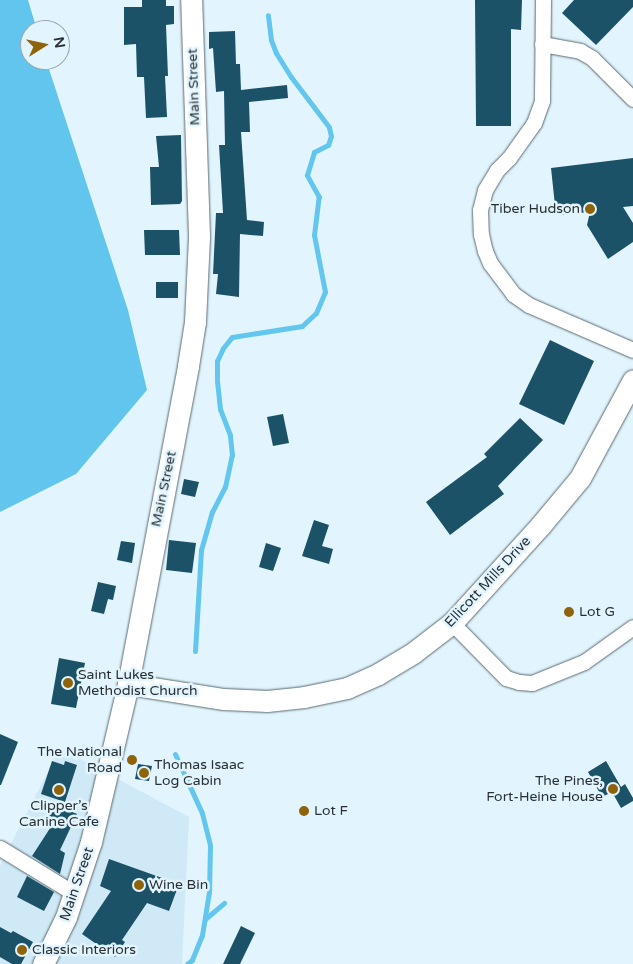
<!DOCTYPE html>
<meta charset="utf-8">
<style>
body{margin:0}
#map{position:relative;width:633px;height:964px;overflow:hidden;background:#e2f5fe;font-family:"Varela Round",sans-serif}
div>[style]{position:absolute}
.built>*{inset:0;background:#cfe9f6}
.forest>*{inset:0;background:#61c5ed}
.stream>*{height:5px;margin:-2.5px;padding:0 2.5px;transform-origin:2.5px;border-radius:2.5px;background:#62c6ee}
.building>*{inset:0;background:#1c5267}
.roads{filter:drop-shadow(0 0 1px #596971) drop-shadow(0 0 1px #596971)}
.street>*{height:15px;margin:-7.5px;padding:0 7.5px;transform-origin:7.5px;border-radius:7.5px;background:#fff}
.secondary>*{height:21px;margin:-10.5px;padding:0 10.5px;transform-origin:10.5px;border-radius:10.5px;background:#fff}
.dots>*{width:14px;height:14px;translate:-50% -50%;box-sizing:border-box;border:2px solid #e2f5fe;border-radius:50%}
span{translate:-50% -50%;white-space:nowrap;text-align:center;line-height:1.15;-webkit-text-stroke:5px #e2f5fe;paint-order:stroke}
.street-label{font-size:14px;color:#293033}
.poi-label{font-size:14px;color:#293033}
.right{translate:-100% -50%;text-align:right}
.left{translate:0 -50%;text-align:left}
.north{position:absolute;left:20px;top:20px;width:50px;height:50px;box-sizing:border-box;background:#e2f5fe;border:1px solid #98a6ad;border-radius:50%;rotate:80deg;font-size:14px;font-weight:700;line-height:20px;text-align:center;color:#293033}
.north::after{content:'';display:block;margin:auto;width:18px;height:22px;background:#8f630a;clip-path:polygon(50% 0,100% 100%,50% 72%,0 100%)}
</style>
<div id="map">
<div class="built">
<i style="clip-path:polygon(60px 748px,189px 817px,182px 964px,0 964px,0 865px)"></i>
</div>
<div class="forest">
<i style="clip-path:polygon(0 0,28px 0,37px 30px,30px 30px,30px 60px,46px 60px,128px 310px,147px 390px,76px 474px,0 512px)"></i>
</div>
<div class="stream">
<i style="left:195px;top:651px;width:101px;rotate:-86.6deg"></i>
<i style="left:201px;top:550px;width:40px;rotate:-74deg"></i>
<i style="left:212px;top:512px;width:28px;rotate:-63deg"></i>
<i style="left:225px;top:487px;width:33px;rotate:-78deg"></i>
<i style="left:232px;top:455px;width:20px;rotate:-96deg"></i>
<i style="left:230px;top:435px;width:28px;rotate:-111deg"></i>
<i style="left:220px;top:409px;width:28px;rotate:-96deg"></i>
<i style="left:217px;top:381px;width:20px;rotate:-90deg"></i>
<i style="left:217px;top:361px;width:14px;rotate:-65deg"></i>
<i style="left:223px;top:348px;width:14px;rotate:-51deg"></i>
<i style="left:232px;top:337px;width:71px;rotate:-8.9deg"></i>
<i style="left:302px;top:326px;width:19px;rotate:-43deg"></i>
<i style="left:316px;top:313px;width:23px;rotate:-67deg"></i>
<i style="left:325px;top:292px;width:58px;rotate:-100.9deg"></i>
<i style="left:314px;top:235px;width:38px;rotate:-83deg"></i>
<i style="left:319px;top:197px;width:25px;rotate:-119deg"></i>
<i style="left:307px;top:175px;width:24px;rotate:-73deg"></i>
<i style="left:314px;top:152px;width:16px;rotate:-27deg"></i>
<i style="left:328px;top:145px;width:9px;rotate:-72deg"></i>
<i style="left:331px;top:136px;width:9px;rotate:-103deg"></i>
<i style="left:329px;top:127px;width:63px;rotate:-127.2deg"></i>
<i style="left:291px;top:77px;width:28px;rotate:-122deg"></i>
<i style="left:276px;top:53px;width:14px;rotate:-111deg"></i>
<i style="left:271px;top:40px;width:25px;rotate:-97deg"></i>
<i style="left:175px;top:754px;width:65px;rotate:65.4deg"></i>
<i style="left:202px;top:813px;width:33px;rotate:76deg"></i>
<i style="left:210px;top:845px;width:47px;rotate:91.2deg"></i>
<i style="left:209px;top:892px;width:44px;rotate:99.2deg"></i>
<i style="left:202px;top:935px;width:27px;rotate:112deg"></i>
<i style="left:192px;top:960px;width:6px;rotate:141deg"></i>
<i style="left:205px;top:919px;width:25px;rotate:-40deg"></i>
</div>
<div class="building">
<i style="clip-path:polygon(142px 0,166px 0,166px 6px,174px 6px,174px 24px,166px 25px,168px 76px,165px 76px,167px 117px,146px 118px,144px 77px,137px 77px,136px 44px,124px 45px,124px 7px,142px 7px)"></i>
<i style="clip-path:polygon(475px 0,522px 0,521px 30px,511px 29px,511px 126px,476px 126px)"></i>
<i style="clip-path:polygon(574px 0,633px 0,633px 7px,596px 45px,562px 13px)"></i>
<i style="clip-path:polygon(235px 31px,236px 64px,240px 64px,241px 90px,287px 85px,288px 98px,249px 102px,250px 132px,241px 132px,247px 220px,264px 222px,263px 236px,240px 234px,239px 297px,216px 294px,218px 274px,213px 274px,216px 213px,223px 213px,219px 145px,225px 145px,224px 91px,216px 92px,213px 48px,209px 49px,209px 32px)"></i>
<i style="clip-path:polygon(181px 135px,182px 201px,180px 204px,151px 205px,150px 167px,159px 167px,156px 136px)"></i>
<i style="clip-path:polygon(633px 158px,633px 206px,623px 207px,633px 223px,633px 242px,608px 259px,587px 225px,590px 212px,556px 215px,551px 168px)"></i>
<i style="clip-path:polygon(144px 230px,179px 230px,180px 255px,145px 255px)"></i>
<i style="clip-path:polygon(156px 282px,178px 282px,178px 298px,156px 298px)"></i>
<i style="clip-path:polygon(550px 340px,594px 361px,564px 425px,519px 404px)"></i>
<i style="clip-path:polygon(283px 414px,289px 443px,273px 446px,267px 417px)"></i>
<i style="clip-path:polygon(520px 418px,543px 440px,498px 486px,504px 494px,450px 535px,426px 502px,487px 457px,484px 454px)"></i>
<i style="clip-path:polygon(184px 479px,199px 482px,195px 497px,181px 494px)"></i>
<i style="clip-path:polygon(314px 520px,329px 525px,322px 546px,333px 549px,329px 564px,302px 556px)"></i>
<i style="clip-path:polygon(169px 540px,196px 543px,192px 573px,166px 570px)"></i>
<i style="clip-path:polygon(121px 541px,135px 543px,132px 563px,117px 560px)"></i>
<i style="clip-path:polygon(266px 543px,281px 548px,273px 571px,259px 567px)"></i>
<i style="clip-path:polygon(98px 582px,116px 586px,113px 600px,108px 599px,104px 614px,91px 611px)"></i>
<i style="clip-path:polygon(59px 658px,85px 663px,76px 708px,51px 704px)"></i>
<i style="clip-path:polygon(0 734px,18px 742px,1px 785px,0 785px)"></i>
<i style="clip-path:polygon(52px 761px,64px 765px,65px 761px,77px 765px,65px 802px,41px 794px)"></i>
<i style="clip-path:polygon(606px 761px,621px 787px,625px 784px,633px 798px,633px 801px,621px 808px,612px 792px,602px 797px,588px 772px)"></i>
<i style="clip-path:polygon(138px 764px,152px 766px,149px 781px,135px 779px)"></i>
<i style="clip-path:polygon(54px 803px,77px 814px,60px 850px,65px 853px,60px 874px,32px 856px,56px 819px,48px 815px)"></i>
<i style="clip-path:polygon(109px 859px,179px 884px,169px 911px,147px 903px,122px 940px,125px 942px,115px 957px,82px 934px,111px 891px,100px 886px)"></i>
<i style="clip-path:polygon(27px 876px,54px 892px,44px 911px,17px 897px)"></i>
<i style="clip-path:polygon(241px 926px,255px 933px,240px 964px,223px 964px)"></i>
<i style="clip-path:polygon(0 927px,11px 933px,13px 931px,33px 942px,21px 964px,12px 964px,0 957px)"></i>
</div>
<div class="roads">
<div class="street">
<i style="left:543px;top:0;width:101px;rotate:90.6deg"></i>
<i style="left:542px;top:101px;width:23px;rotate:110deg"></i>
<i style="left:534px;top:123px;width:43px;rotate:125.5deg"></i>
<i style="left:509px;top:158px;width:17px;rotate:135deg"></i>
<i style="left:497px;top:170px;width:23px;rotate:121deg"></i>
<i style="left:485px;top:190px;width:21px;rotate:104deg"></i>
<i style="left:480px;top:210px;width:24px;rotate:88deg"></i>
<i style="left:481px;top:234px;width:17px;rotate:77deg"></i>
<i style="left:485px;top:251px;width:13px;rotate:67deg"></i>
<i style="left:490px;top:263px;width:39px;rotate:53deg"></i>
<i style="left:513px;top:294px;width:19px;rotate:35deg"></i>
<i style="left:529px;top:305px;width:113px;rotate:23.4deg"></i>
<i style="left:542px;top:44px;width:39px;rotate:10deg"></i>
<i style="left:580px;top:51px;width:14px;rotate:30deg"></i>
<i style="left:592px;top:58px;width:58px;rotate:45deg"></i>
<i style="left:452px;top:623px;width:77px;rotate:45.5deg"></i>
<i style="left:506px;top:678px;width:14px;rotate:17deg"></i>
<i style="left:519px;top:682px;width:13px;rotate:4deg"></i>
<i style="left:532px;top:683px;width:56px;rotate:-22deg"></i>
<i style="left:584px;top:662px;width:60px;rotate:-35.5deg"></i>
<i style="left:0;top:848px;width:88px;rotate:31.5deg"></i>
</div>
<div class="secondary">
<i style="left:128px;top:684px;width:97px;rotate:8.9deg"></i>
<i style="left:224px;top:699px;width:43px;rotate:2.7deg"></i>
<i style="left:267px;top:701px;width:37px;rotate:-6deg"></i>
<i style="left:304px;top:697px;width:44px;rotate:-11.8deg"></i>
<i style="left:347px;top:688px;width:34px;rotate:-24deg"></i>
<i style="left:378px;top:674px;width:41px;rotate:-31deg"></i>
<i style="left:413px;top:653px;width:49px;rotate:-37.6deg"></i>
<i style="left:452px;top:623px;width:131px;rotate:-47.8deg"></i>
<i style="left:540px;top:526px;width:62px;rotate:-50.2deg"></i>
<i style="left:580px;top:478px;width:111px;rotate:-61.6deg"></i>
<i style="left:43px;top:964px;width:52px;rotate:-63.9deg"></i>
<i style="left:66px;top:917px;width:79px;rotate:-71.6deg"></i>
<i style="left:91px;top:842px;width:162px;rotate:-76.8deg"></i>
<i style="left:128px;top:684px;width:324px;rotate:-79.3deg"></i>
<i style="left:188px;top:366px;width:45px;rotate:-81deg"></i>
<i style="left:195px;top:322px;width:86px;rotate:-87.3deg"></i>
<i style="left:199px;top:236px;width:236px;rotate:-91.9deg"></i>
</div>
</div>
<div class="dots">
<i style="left:590px;top:209px;background:#8f630a"></i>
<i style="left:569px;top:612px;background:#8f630a"></i>
<i style="left:68px;top:683px;background:#8f630a"></i>
<i style="left:132px;top:760px;background:#8f630a"></i>
<i style="left:144px;top:773px;background:#8f630a"></i>
<i style="left:613px;top:789px;background:#8f630a"></i>
<i style="left:59px;top:790px;background:#8f630a"></i>
<i style="left:304px;top:811px;background:#8f630a"></i>
<i style="left:139px;top:885px;background:#8f630a"></i>
<i style="left:22px;top:950px;background:#8f630a"></i>
</div>
<div class="street-label">
<span style="left:194px;top:87px;rotate:-92deg">Main Street</span>
<span style="left:164px;top:489px;rotate:-78deg">Main Street</span>
<span style="left:488px;top:582px;rotate:-47deg">Ellicott Mills Drive</span>
<span style="left:77px;top:884px;rotate:-71deg">Main Street</span>
</div>
<div class="poi-label">
<span class="right" style="left:580px;top:209px">Tiber Hudson</span>
<span class="left" style="left:579px;top:612px">Lot G</span>
<span class="left" style="left:78px;top:683px">Saint Lukes<br>Methodist Church</span>
<span class="right" style="left:122px;top:760px">The National<br>Road</span>
<span class="left" style="left:154px;top:773px">Thomas Isaac<br>Log Cabin</span>
<span class="right" style="left:603px;top:789px">The Pines,<br>Fort-Heine House</span>
<span style="left:59px;top:814px">Clipper’s<br>Canine Cafe</span>
<span class="left" style="left:314px;top:811px">Lot F</span>
<span class="left" style="left:149px;top:885px">Wine Bin</span>
<span class="left" style="left:32px;top:950px">Classic Interiors</span>
</div>
<div class="north">N</div>
</div>
